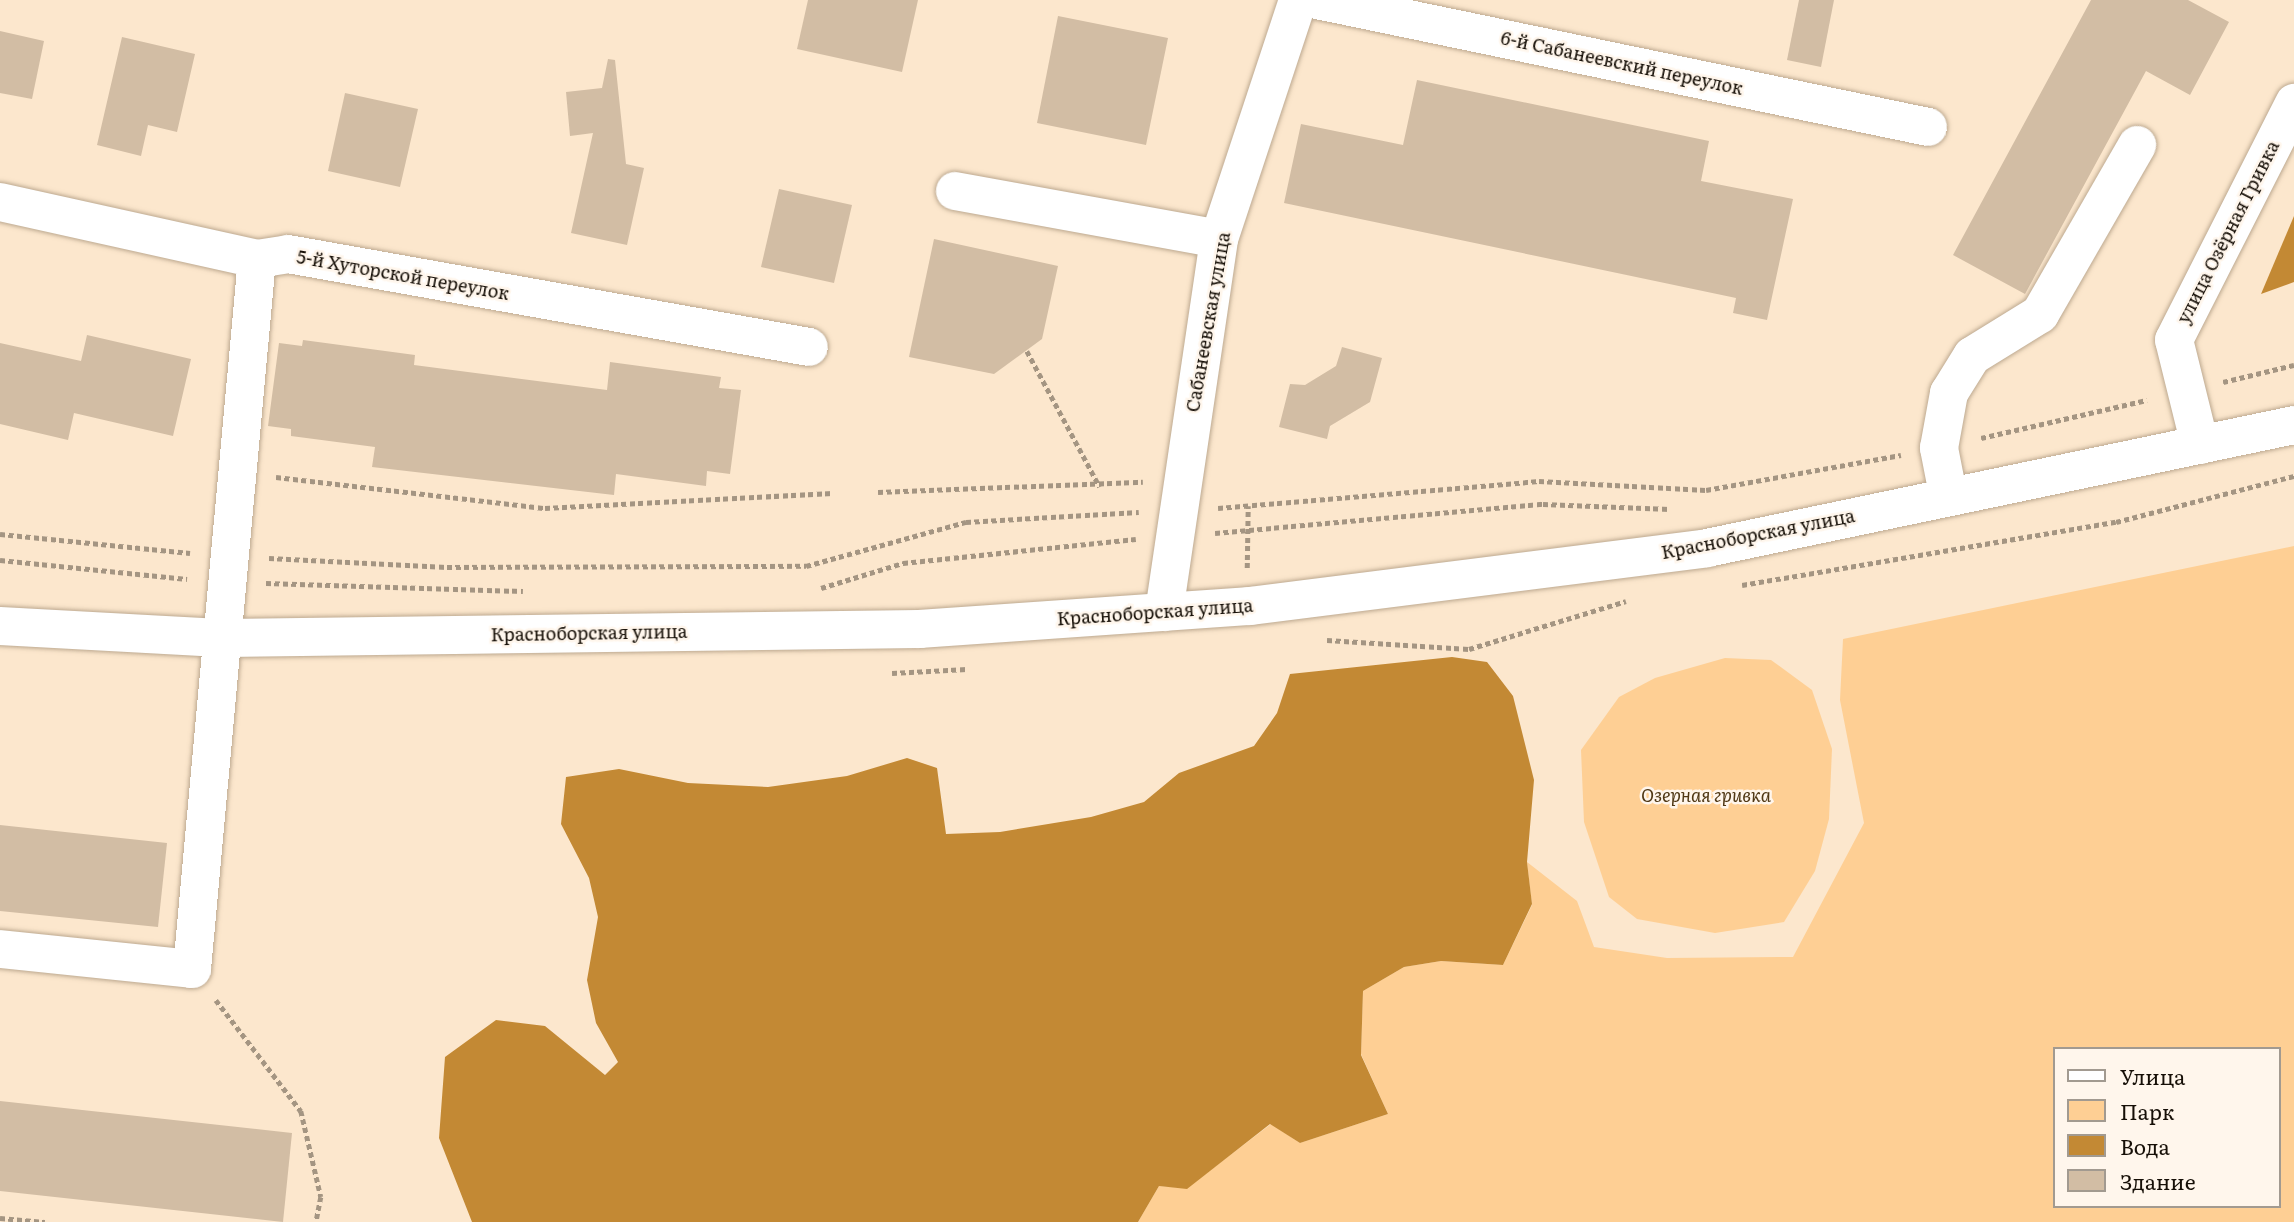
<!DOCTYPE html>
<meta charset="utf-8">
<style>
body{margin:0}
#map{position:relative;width:2294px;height:1222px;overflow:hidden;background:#fce7cd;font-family:Literata,serif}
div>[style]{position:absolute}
.green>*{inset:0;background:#fecf94}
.water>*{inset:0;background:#c38934}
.building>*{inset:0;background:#d2bda4}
.path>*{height:4.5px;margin-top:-2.25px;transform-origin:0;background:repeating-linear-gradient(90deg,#a49582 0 5px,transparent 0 8.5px)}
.roads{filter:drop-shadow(0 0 2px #bda990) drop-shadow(0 0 2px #bda990)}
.minor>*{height:38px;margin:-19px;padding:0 19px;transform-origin:19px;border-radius:19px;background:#fff}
span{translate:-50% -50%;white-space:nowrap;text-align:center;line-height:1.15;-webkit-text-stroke:5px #fff6ec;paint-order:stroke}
.street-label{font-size:18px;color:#160f07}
.park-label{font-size:18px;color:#503815;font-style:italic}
.legend{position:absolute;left:2053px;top:1047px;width:228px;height:161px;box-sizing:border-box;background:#fff6ec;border:2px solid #a29a90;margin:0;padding:9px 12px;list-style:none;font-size:21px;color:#160f07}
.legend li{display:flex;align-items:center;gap:14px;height:35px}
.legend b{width:35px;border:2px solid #a29a90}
</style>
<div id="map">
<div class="green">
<i style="clip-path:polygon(evenodd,2294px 546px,2294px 1222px,1138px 1222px,1159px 1186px,1187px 1188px,1271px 1124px,1300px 1143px,1388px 1114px,1361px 1054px,1363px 991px,1404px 967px,1441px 961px,1503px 965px,1532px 905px,1527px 862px,1577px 901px,1594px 947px,1667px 958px,1793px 957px,1864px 823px,1840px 700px,1843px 639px,2294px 546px,2054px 1049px,2278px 1049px,2278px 1206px,2054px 1206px,2054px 1049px)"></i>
<i style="clip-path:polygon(1725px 658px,1771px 660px,1812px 690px,1832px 749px,1829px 819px,1815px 871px,1784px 922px,1715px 933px,1637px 919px,1609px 897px,1584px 822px,1581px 750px,1619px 697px,1655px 678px)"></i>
</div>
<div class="water">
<i style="clip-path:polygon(2294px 216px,2294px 282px,2261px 294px)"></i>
<i style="clip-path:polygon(1452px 657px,1487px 662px,1513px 696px,1534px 780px,1527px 862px,1532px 904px,1503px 965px,1441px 961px,1404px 967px,1363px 991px,1361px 1055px,1388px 1114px,1300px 1143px,1270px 1124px,1187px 1189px,1159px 1186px,1138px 1222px,472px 1222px,439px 1138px,445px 1057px,496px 1020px,545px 1026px,605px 1075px,618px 1062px,596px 1023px,587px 980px,598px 917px,589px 878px,561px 824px,566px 777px,619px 769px,688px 783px,768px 787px,847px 776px,907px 758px,937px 768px,946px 834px,1000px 832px,1091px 817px,1144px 802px,1179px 773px,1254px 746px,1277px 713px,1290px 674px)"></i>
</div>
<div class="building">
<i style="clip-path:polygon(808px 0,918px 0,902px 72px,797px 49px)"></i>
<i style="clip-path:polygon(1799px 0,1834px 0,1821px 67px,1787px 60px)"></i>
<i style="clip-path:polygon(2091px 0,2188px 0,2229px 22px,2190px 95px,2146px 71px,2025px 294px,1953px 255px)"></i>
<i style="clip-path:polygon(1058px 16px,1168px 38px,1146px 145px,1037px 123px)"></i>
<i style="clip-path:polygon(0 31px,44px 41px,32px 99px,0 93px)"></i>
<i style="clip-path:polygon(122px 37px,195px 54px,177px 132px,148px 125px,141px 156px,97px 145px)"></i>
<i style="clip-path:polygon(608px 59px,615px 60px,626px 164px,644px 168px,627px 245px,571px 233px,593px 133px,570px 136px,566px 92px,602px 88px)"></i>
<i style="clip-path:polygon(1417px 80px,1709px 141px,1701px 181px,1793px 199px,1767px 320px,1733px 313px,1736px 298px,1284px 203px,1301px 124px,1403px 145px)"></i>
<i style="clip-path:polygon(345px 93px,418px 109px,400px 187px,328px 171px)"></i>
<i style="clip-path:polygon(779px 189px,852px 205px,834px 283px,761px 267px)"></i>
<i style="clip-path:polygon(934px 239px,1058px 266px,1042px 339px,994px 374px,909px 357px)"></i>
<i style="clip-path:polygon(87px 335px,191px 359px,173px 436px,74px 413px,68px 440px,0 424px,0 343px,81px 361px)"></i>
<i style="clip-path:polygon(303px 340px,415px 355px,414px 365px,607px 390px,610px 362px,721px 377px,719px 388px,741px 390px,730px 474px,707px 471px,706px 486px,616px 474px,614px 495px,372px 467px,375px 447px,291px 436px,291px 429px,268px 426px,279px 343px,302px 346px)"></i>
<i style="clip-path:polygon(1342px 347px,1382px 358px,1370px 402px,1330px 426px,1327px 439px,1279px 427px,1290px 384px,1305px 385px,1336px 366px)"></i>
<i style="clip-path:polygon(0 825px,167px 843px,158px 927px,0 911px)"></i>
<i style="clip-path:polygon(0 1101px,292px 1133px,283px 1222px,0 1191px)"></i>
</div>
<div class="path">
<i style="left:1027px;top:351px;width:154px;rotate:61.8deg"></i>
<i style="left:2223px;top:382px;width:73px;rotate:-13.5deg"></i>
<i style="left:1981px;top:438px;width:170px;rotate:-12.9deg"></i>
<i style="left:276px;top:477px;width:271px;rotate:6.6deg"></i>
<i style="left:545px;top:508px;width:288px;rotate:-3deg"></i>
<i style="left:878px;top:492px;width:265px;rotate:-2.2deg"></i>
<i style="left:1218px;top:508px;width:322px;rotate:-4.8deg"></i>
<i style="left:1539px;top:481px;width:167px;rotate:3.1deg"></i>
<i style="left:1706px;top:490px;width:198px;rotate:-10.2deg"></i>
<i style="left:1215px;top:533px;width:329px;rotate:-5.1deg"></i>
<i style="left:1543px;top:504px;width:127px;rotate:2.3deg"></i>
<i style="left:0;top:534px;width:191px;rotate:5.7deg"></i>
<i style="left:269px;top:558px;width:178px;rotate:2.9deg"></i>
<i style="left:447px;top:567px;width:359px;rotate:-0.2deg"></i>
<i style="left:806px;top:566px;width:166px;rotate:-15.4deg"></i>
<i style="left:966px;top:522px;width:173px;rotate:-3.3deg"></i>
<i style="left:0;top:560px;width:188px;rotate:5.8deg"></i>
<i style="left:1247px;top:568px;width:62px;rotate:-89.1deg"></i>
<i style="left:266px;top:583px;width:257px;rotate:1.8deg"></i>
<i style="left:1742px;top:585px;width:379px;rotate:-9.6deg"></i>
<i style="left:2116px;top:522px;width:184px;rotate:-14.5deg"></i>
<i style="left:821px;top:588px;width:86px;rotate:-17deg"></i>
<i style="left:903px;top:563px;width:234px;rotate:-5.9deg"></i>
<i style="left:1327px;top:640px;width:142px;rotate:3.6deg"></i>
<i style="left:1469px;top:649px;width:164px;rotate:-17deg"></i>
<i style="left:892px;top:673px;width:75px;rotate:-3.1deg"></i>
<i style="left:216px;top:1000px;width:140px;rotate:52.6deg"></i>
<i style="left:301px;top:1111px;width:88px;rotate:76.9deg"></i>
<i style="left:321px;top:1197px;width:25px;rotate:101deg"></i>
<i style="left:0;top:1218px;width:45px;rotate:5.1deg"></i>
</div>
<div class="roads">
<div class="minor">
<i style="left:1317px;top:0;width:624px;rotate:11.74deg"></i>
<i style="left:955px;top:191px;width:268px;rotate:10.3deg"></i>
<i style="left:0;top:202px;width:263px;rotate:12.5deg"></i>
<i style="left:257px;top:259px;width:31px;rotate:-9deg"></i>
<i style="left:288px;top:254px;width:529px;rotate:10.12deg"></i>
<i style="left:2200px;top:445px;width:108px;rotate:-103.9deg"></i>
<i style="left:2174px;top:340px;width:266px;rotate:-63.1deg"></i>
<i style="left:1948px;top:494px;width:47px;rotate:-101.1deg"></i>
<i style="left:1939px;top:448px;width:56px;rotate:-79.7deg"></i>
<i style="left:1949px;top:393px;width:44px;rotate:-58.1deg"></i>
<i style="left:1972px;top:356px;width:80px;rotate:-31.7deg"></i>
<i style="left:2040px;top:314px;width:195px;rotate:-60.1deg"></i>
<i style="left:1164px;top:612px;width:377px;rotate:-81.6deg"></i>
<i style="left:1219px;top:239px;width:252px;rotate:-71.7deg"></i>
<i style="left:0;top:626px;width:225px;rotate:3.1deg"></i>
<i style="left:225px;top:638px;width:695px;rotate:-0.74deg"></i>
<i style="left:920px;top:629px;width:331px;rotate:-4deg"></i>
<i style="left:1250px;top:606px;width:461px;rotate:-7.2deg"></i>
<i style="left:1707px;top:548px;width:600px;rotate:-11.83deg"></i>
<i style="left:0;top:949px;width:193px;rotate:5.9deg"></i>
<i style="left:192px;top:969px;width:713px;rotate:-84.77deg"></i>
</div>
</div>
<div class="street-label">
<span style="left:1622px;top:63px;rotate:12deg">6-й Сабанеевский переулок</span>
<span style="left:2228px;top:232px;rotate:-63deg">улица Озёрная Гривка</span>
<span style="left:403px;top:275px;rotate:10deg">5-й Хуторской переулок</span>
<span style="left:1208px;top:322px;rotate:-80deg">Сабанеевская улица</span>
<span style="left:1758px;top:534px;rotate:-11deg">Красноборская улица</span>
<span style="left:1155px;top:612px;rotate:-4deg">Красноборская улица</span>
<span style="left:589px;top:633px;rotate:-1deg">Красноборская улица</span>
</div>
<div class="park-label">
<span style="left:1706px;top:795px">Озерная гривка</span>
</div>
<ul class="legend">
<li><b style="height:9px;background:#fff"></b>Улица</li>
<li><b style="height:19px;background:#fecf94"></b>Парк</li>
<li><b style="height:19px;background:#c38934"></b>Вода</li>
<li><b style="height:19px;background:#d2bda4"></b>Здание</li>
</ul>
</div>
